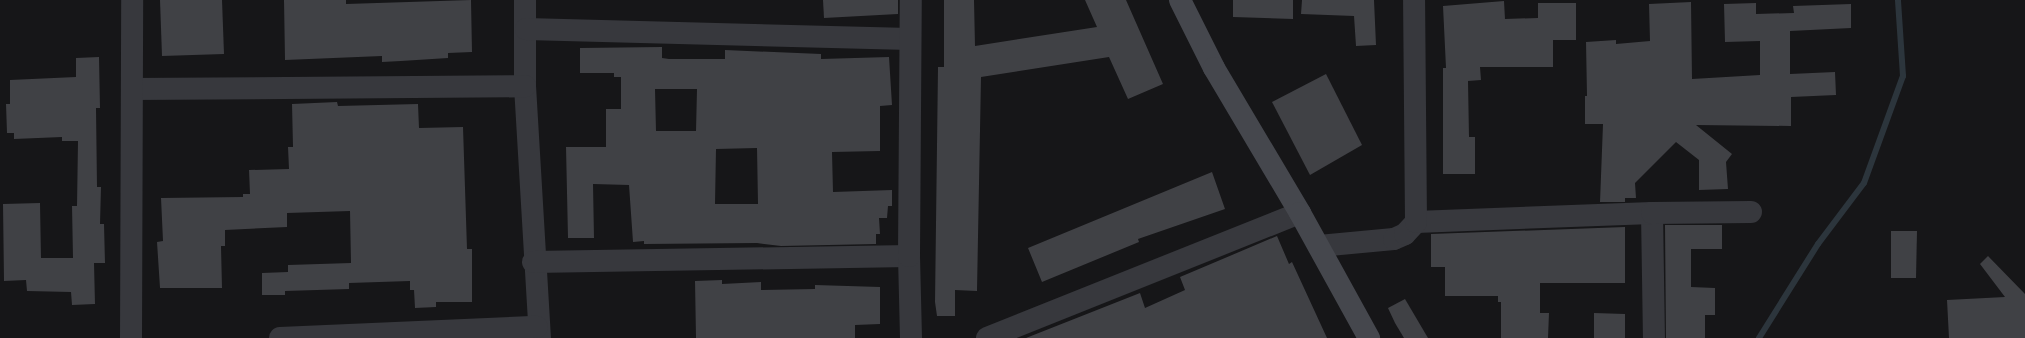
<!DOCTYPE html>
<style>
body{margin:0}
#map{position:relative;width:2025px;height:338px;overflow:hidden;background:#161618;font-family:"Nunito Sans",sans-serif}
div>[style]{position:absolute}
.stream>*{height:6px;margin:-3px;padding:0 3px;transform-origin:3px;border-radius:3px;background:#2c353c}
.building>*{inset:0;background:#404145}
.street>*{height:22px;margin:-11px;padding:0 11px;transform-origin:11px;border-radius:11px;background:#37383d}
.secondary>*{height:22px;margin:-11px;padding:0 11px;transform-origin:11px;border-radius:11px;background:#45474d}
span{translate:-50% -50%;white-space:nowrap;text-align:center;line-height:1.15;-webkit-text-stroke:4px #111113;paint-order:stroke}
</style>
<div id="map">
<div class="stream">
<i style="left:1759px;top:338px;width:111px;rotate:-57.9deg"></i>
<i style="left:1818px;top:244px;width:76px;rotate:-53deg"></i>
<i style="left:1864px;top:183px;width:114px;rotate:-70deg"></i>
<i style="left:1903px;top:76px;width:76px;rotate:-93.8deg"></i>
</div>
<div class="building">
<i style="clip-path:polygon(160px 0,222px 0,224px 54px,162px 56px)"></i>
<i style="clip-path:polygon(284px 0,346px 0,346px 4px,471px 0,472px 52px,448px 53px,448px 58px,401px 61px,382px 62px,382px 56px,285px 60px)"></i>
<i style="clip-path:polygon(823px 0,898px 0,898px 14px,824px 18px)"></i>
<i style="clip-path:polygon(944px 0,974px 0,975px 46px,1097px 27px,1085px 0,1126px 0,1163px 84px,1128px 99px,1109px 57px,981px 77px,977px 291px,955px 290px,955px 316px,937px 316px,935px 302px,938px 67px,944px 67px)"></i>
<i style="clip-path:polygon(1233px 0,1293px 0,1293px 19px,1233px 17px)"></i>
<i style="clip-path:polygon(1302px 0,1374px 0,1376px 45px,1356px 46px,1354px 16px,1301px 14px)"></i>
<i style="clip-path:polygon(1504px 1px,1505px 19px,1538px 18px,1538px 3px,1576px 3px,1576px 40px,1553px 40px,1553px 67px,1480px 67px,1481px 80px,1468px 81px,1469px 137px,1475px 137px,1475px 174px,1443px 174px,1443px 68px,1446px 68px,1443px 6px)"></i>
<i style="clip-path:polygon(1691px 2px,1692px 79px,1760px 75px,1760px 41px,1725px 42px,1724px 4px,1756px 3px,1756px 14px,1794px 13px,1793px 6px,1851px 4px,1851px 28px,1790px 31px,1790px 74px,1835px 72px,1836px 95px,1791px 97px,1791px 126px,1696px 125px,1732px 154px,1726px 162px,1728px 189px,1699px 190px,1699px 160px,1676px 142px,1635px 183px,1636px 198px,1625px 198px,1625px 202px,1600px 202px,1603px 124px,1585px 124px,1585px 96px,1587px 96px,1586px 42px,1616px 40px,1616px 44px,1650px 41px,1649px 4px)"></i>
<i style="clip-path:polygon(evenodd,662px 47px,662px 58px,669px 59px,725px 59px,725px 50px,821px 54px,821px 59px,889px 57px,892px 105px,880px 106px,880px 151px,832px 152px,833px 192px,892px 190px,892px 206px,888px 206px,887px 218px,879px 218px,880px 234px,876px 234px,876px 244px,781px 246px,757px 243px,644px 244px,644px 241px,633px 242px,629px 185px,593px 184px,594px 238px,568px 238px,566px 147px,606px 147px,606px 109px,621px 109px,621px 77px,614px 77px,614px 73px,580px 73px,580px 48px,662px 47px,655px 89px,697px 89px,696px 131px,656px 131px,655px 89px,662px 47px,757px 148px,758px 204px,715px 204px,716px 149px,757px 148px)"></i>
<i style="clip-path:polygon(99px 57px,100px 108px,96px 108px,97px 187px,101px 187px,100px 224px,104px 224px,105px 263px,94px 263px,95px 304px,72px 305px,71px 292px,27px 291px,26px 280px,4px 281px,3px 204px,40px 203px,41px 258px,73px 258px,72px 206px,77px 206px,78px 141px,62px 141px,62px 137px,14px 139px,14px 133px,7px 133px,6px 104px,10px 104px,10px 80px,76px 77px,76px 58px)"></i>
<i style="clip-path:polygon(1326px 74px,1362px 145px,1310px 175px,1272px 102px)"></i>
<i style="clip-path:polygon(337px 102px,338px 106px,418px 104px,419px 128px,463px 127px,467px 249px,472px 249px,472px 302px,436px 302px,436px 307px,415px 308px,414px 290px,410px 290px,410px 281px,349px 283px,349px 289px,285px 291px,285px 295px,262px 295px,262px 273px,288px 272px,288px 265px,351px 263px,350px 211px,287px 213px,287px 227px,225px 230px,225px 246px,221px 246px,222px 288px,160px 288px,157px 242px,163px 241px,161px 198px,243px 197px,243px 194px,250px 194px,249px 170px,289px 169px,288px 147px,293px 147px,292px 104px)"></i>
<i style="clip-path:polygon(1212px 172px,1225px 209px,1138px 239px,1139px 242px,1042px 282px,1028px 248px)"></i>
<i style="clip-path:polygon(1665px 225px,1722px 225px,1722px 249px,1691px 249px,1691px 287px,1715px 288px,1715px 315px,1705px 315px,1705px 338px,1666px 338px)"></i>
<i style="clip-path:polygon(1625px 227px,1625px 283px,1540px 283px,1540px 313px,1549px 313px,1548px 338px,1501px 338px,1501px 302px,1498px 302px,1498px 296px,1445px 296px,1445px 267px,1431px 267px,1431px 234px)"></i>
<i style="clip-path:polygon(1891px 231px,1917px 231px,1916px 278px,1891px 278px)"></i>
<i style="clip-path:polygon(1277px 236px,1289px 264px,1292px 262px,1327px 338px,1026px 338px,1140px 293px,1145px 308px,1185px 290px,1180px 277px)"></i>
<i style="clip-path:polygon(1988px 256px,2025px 294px,2025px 338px,1949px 338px,1947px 300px,2005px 297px,1980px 264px)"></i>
<i style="clip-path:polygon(722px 280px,722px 284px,761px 282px,761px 290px,815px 289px,815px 285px,880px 287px,880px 324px,855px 325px,855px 338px,696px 338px,695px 281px)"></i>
<i style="clip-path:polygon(1405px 299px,1428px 338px,1404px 338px,1395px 323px,1388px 308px)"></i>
<i style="clip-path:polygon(1594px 313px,1625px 314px,1625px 338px,1594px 338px)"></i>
</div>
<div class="street">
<i style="left:525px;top:0;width:86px;rotate:90deg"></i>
<i style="left:525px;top:86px;width:252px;rotate:86.6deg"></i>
<i style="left:526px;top:29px;width:384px;rotate:1.5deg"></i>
<i style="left:132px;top:89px;width:393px;rotate:-0.4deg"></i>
<i style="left:1652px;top:213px;width:125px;rotate:89.1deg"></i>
<i style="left:1416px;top:222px;width:236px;rotate:-2.2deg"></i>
<i style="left:1652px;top:213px;width:99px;rotate:-0.6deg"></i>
<i style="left:1319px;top:246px;width:75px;rotate:-5.3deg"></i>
<i style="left:1394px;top:239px;width:12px;rotate:-24deg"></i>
<i style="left:1405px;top:234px;width:16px;rotate:-47deg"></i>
<i style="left:1416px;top:222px;width:222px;rotate:-90.5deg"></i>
<i style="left:533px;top:262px;width:376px;rotate:-0.9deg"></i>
<i style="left:131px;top:338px;width:338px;rotate:-89.8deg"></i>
<i style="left:280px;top:338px;width:257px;rotate:-2.5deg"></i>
<i style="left:911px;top:338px;width:82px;rotate:-91.4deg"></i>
<i style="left:909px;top:256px;width:256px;rotate:-89.6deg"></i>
<i style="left:987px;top:338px;width:337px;rotate:-21.8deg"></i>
</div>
<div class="secondary">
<i style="left:1180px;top:0;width:76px;rotate:63.4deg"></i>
<i style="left:1214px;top:68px;width:169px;rotate:59.3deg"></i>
<i style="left:1300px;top:213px;width:143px;rotate:61.1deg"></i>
</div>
</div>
